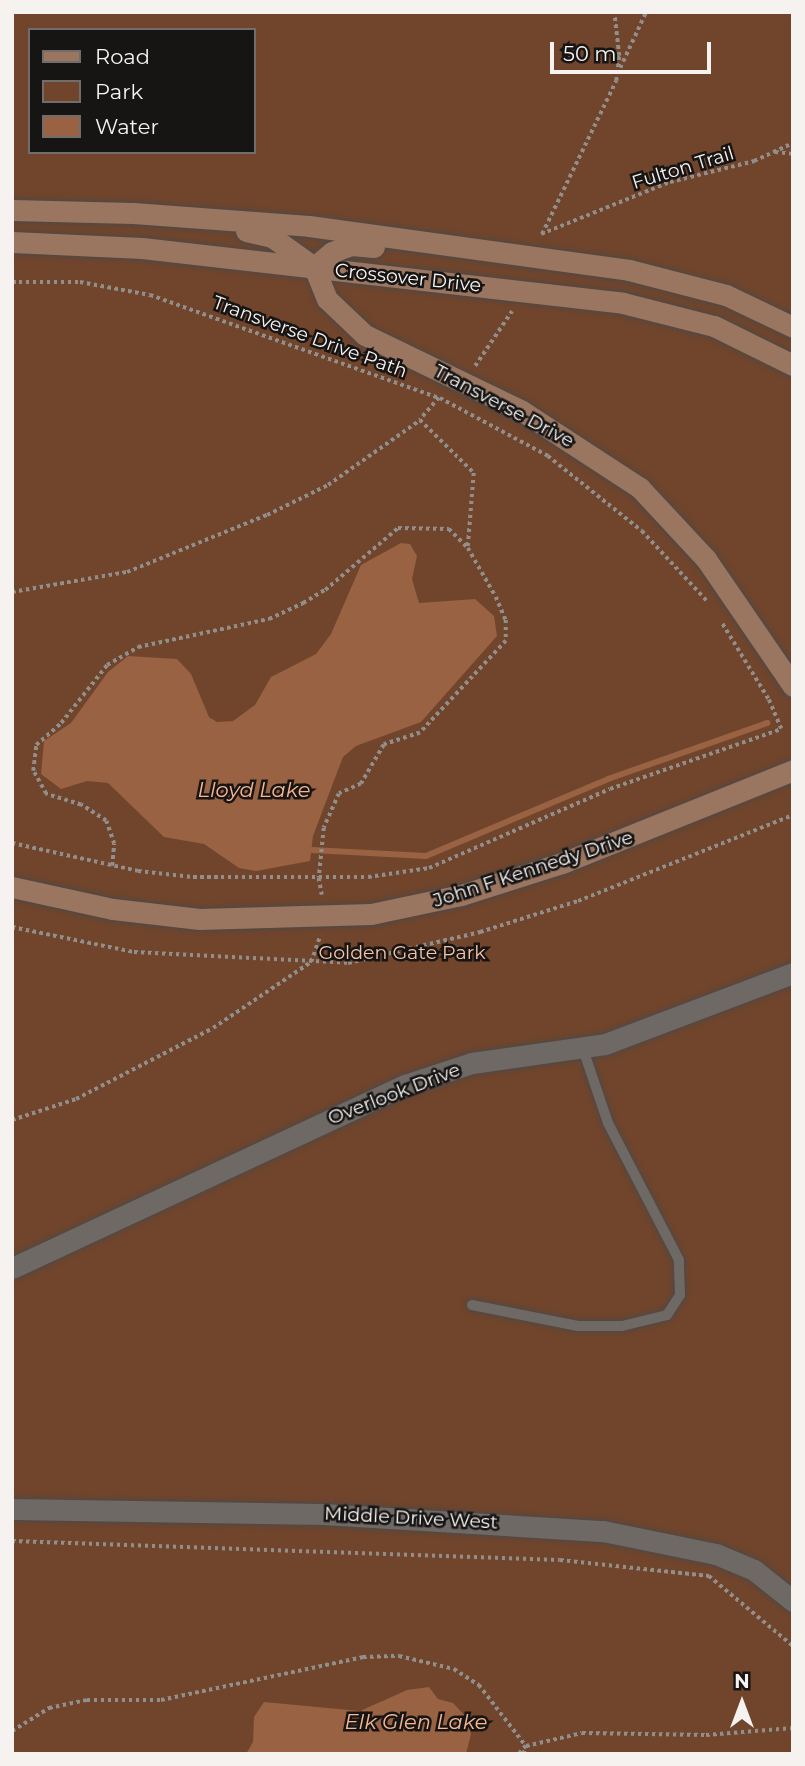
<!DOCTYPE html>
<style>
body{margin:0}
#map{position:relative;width:805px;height:1766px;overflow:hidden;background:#312c29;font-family:Montserrat,sans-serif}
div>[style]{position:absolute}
.green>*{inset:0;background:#70452c}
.water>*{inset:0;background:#986243}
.stream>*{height:6px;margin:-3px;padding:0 3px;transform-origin:3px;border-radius:3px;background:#986243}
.path>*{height:3.5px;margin-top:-1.75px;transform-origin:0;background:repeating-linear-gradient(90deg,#928e8c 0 3.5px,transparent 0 7px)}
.roads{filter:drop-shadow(0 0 2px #4e4947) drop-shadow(0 0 2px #4e4947)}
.lane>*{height:10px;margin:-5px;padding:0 5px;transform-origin:5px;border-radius:5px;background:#6f6966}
.street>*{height:21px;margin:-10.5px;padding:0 10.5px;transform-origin:10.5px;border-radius:10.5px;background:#6f6966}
.secondary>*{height:21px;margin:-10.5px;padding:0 10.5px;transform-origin:10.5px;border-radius:10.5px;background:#9a7661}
span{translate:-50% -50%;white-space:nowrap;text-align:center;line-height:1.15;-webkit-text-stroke:5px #171514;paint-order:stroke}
.street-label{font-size:19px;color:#f5f2f0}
.park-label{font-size:19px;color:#f5c4a8}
.water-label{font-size:21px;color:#f7b691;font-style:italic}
.frame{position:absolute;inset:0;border:14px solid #f5f2f0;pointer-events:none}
.legend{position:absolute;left:28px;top:28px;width:228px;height:126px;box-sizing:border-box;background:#171514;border:2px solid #706d6c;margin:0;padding:9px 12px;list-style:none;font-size:21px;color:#f5f2f0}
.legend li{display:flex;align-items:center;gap:14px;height:35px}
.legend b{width:35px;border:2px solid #706d6c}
.north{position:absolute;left:707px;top:1668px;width:70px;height:70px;-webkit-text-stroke:5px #171514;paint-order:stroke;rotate:0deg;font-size:19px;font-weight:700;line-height:28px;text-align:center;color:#f5f2f0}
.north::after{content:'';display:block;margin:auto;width:24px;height:32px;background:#f5f2f0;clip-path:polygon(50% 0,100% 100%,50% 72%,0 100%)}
.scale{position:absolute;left:550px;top:42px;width:161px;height:32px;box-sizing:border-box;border:4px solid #f5f2f0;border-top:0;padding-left:9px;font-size:21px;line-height:24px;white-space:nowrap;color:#f5f2f0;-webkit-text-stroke:5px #171514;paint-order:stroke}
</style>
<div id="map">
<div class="green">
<i style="clip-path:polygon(evenodd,793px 12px,793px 1754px,12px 1754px,12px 14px,793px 12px,30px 30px,254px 30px,254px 152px,30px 152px,30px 30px)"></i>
</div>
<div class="water">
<i style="clip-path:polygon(401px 543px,410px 544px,417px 556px,412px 579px,419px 603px,475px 599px,494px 616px,497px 636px,421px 722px,356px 746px,343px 757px,313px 836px,310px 861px,256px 871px,239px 868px,204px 844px,164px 837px,108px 783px,87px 781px,61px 789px,41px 774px,44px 741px,71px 723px,108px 672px,128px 656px,177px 659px,191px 674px,209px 717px,217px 722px,233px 721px,255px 705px,271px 677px,316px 654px,331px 634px,361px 565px)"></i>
<i style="clip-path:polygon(429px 1687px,438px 1699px,453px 1703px,466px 1717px,471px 1734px,466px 1754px,246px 1754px,253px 1742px,254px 1717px,264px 1702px,360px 1711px,407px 1690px)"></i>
</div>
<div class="stream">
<i style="left:312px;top:850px;width:114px;rotate:3deg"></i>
<i style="left:426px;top:856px;width:198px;rotate:-22.9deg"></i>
<i style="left:608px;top:779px;width:169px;rotate:-19.4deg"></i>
</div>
<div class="path">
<i style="left:620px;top:68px;width:62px;rotate:-65.1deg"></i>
<i style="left:775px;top:152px;width:18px;rotate:6deg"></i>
<i style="left:541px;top:234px;width:139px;rotate:-22deg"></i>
<i style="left:670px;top:182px;width:87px;rotate:-14deg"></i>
<i style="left:754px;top:161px;width:43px;rotate:-24.8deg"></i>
<i style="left:542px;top:234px;width:170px;rotate:-64.2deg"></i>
<i style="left:616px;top:81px;width:25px;rotate:-83deg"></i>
<i style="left:619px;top:56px;width:44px;rotate:-96.5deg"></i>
<i style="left:12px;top:282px;width:68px"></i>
<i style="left:80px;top:282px;width:71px;rotate:10.5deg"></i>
<i style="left:150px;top:295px;width:308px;rotate:19.6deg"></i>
<i style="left:440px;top:398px;width:123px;rotate:28.2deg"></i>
<i style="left:548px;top:456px;width:120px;rotate:38.6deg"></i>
<i style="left:642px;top:531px;width:96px;rotate:47.1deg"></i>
<i style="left:475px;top:366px;width:66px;rotate:-56.1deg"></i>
<i style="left:439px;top:398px;width:29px;rotate:131deg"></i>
<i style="left:420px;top:420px;width:76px;rotate:44.5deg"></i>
<i style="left:474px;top:473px;width:75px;rotate:94.6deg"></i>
<i style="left:12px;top:592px;width:117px;rotate:-9.9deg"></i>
<i style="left:127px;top:572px;width:151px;rotate:-22.2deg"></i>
<i style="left:267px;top:515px;width:68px;rotate:-26.2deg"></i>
<i style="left:328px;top:485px;width:113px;rotate:-35.2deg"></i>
<i style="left:12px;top:843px;width:129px;rotate:12.5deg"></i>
<i style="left:138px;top:871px;width:55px;rotate:6.2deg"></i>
<i style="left:193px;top:877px;width:175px"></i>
<i style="left:368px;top:877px;width:62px;rotate:-8.4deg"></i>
<i style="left:429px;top:868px;width:197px;rotate:-23.6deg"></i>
<i style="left:610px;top:789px;width:181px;rotate:-19.3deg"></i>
<i style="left:781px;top:729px;width:33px;rotate:-113deg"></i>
<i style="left:768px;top:699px;width:90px;rotate:-121.4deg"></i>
<i style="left:112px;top:866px;width:22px;rotate:-85deg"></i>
<i style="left:114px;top:844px;width:24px;rotate:-109deg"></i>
<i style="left:106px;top:821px;width:30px;rotate:-147deg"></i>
<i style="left:81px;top:805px;width:37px;rotate:-163deg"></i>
<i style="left:46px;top:794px;width:26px;rotate:-119deg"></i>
<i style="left:33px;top:771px;width:26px;rotate:-83deg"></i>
<i style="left:36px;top:745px;width:33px;rotate:-41deg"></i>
<i style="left:61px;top:723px;width:74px;rotate:-51.6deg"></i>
<i style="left:107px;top:665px;width:36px;rotate:-30deg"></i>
<i style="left:138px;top:647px;width:134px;rotate:-12.1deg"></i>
<i style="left:269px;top:619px;width:38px;rotate:-25deg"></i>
<i style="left:303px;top:603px;width:26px;rotate:-31deg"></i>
<i style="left:325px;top:590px;width:96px;rotate:-40.3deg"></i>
<i style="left:398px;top:528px;width:51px;rotate:1.1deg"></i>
<i style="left:449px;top:529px;width:27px;rotate:45deg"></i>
<i style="left:468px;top:548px;width:56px;rotate:60.3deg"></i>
<i style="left:496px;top:597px;width:25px;rotate:67deg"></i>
<i style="left:506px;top:620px;width:21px;rotate:90deg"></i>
<i style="left:506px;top:641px;width:126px;rotate:133.1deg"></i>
<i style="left:420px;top:733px;width:38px;rotate:162deg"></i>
<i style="left:384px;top:745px;width:45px;rotate:120.5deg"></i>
<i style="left:361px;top:784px;width:24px;rotate:156deg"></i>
<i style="left:339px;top:794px;width:37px;rotate:114deg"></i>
<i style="left:324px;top:828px;width:50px;rotate:95.7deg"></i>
<i style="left:319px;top:878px;width:17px;rotate:80deg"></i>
<i style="left:12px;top:927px;width:125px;rotate:11.6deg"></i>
<i style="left:134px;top:952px;width:214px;rotate:2.9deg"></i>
<i style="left:348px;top:963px;width:136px;rotate:-13.2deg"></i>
<i style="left:480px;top:932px;width:103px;rotate:-17.6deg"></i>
<i style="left:578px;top:901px;width:232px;rotate:-21.8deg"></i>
<i style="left:12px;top:1120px;width:67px;rotate:-18.2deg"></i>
<i style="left:76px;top:1099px;width:154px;rotate:-27.4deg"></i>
<i style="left:213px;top:1028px;width:118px;rotate:-34deg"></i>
<i style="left:311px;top:962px;width:28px;rotate:-71deg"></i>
<i style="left:12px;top:1541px;width:548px;rotate:1.99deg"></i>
<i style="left:560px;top:1560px;width:150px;rotate:6.1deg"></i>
<i style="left:709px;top:1576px;width:109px;rotate:39.8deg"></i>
<i style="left:12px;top:1731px;width:44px;rotate:-31.9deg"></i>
<i style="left:49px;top:1708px;width:39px;rotate:-12deg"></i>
<i style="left:87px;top:1700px;width:74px"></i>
<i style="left:161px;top:1700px;width:207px;rotate:-12deg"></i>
<i style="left:363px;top:1657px;width:36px;rotate:-2deg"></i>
<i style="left:399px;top:1656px;width:57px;rotate:13.3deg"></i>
<i style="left:454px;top:1669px;width:30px;rotate:33deg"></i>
<i style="left:479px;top:1685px;width:77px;rotate:52.4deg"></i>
<i style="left:526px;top:1746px;width:11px;rotate:131deg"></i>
<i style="left:523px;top:1754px;width:9px;rotate:-69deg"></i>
<i style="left:526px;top:1746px;width:57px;rotate:-13.1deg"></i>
<i style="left:582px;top:1733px;width:124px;rotate:0.9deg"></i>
<i style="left:706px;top:1735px;width:87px;rotate:-4.6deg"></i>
</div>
<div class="roads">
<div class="lane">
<i style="left:472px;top:1305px;width:108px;rotate:11.2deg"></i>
<i style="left:578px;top:1326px;width:44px"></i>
<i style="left:622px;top:1326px;width:46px;rotate:-13.7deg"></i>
<i style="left:667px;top:1315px;width:24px;rotate:-57deg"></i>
<i style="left:680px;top:1295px;width:35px;rotate:-92deg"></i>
<i style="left:679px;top:1260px;width:154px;rotate:-117.4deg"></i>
<i style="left:608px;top:1123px;width:78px;rotate:-108.7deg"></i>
</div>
<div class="street">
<i style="left:12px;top:1268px;width:434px;rotate:-25deg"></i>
<i style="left:405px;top:1085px;width:71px;rotate:-18.2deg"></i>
<i style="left:472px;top:1063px;width:134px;rotate:-8.1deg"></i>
<i style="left:605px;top:1044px;width:201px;rotate:-20.7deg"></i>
<i style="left:12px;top:1509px;width:311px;rotate:0.9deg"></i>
<i style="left:323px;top:1514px;width:281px;rotate:3.5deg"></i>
<i style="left:603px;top:1531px;width:115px;rotate:11.5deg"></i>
<i style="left:716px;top:1554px;width:41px;rotate:22.8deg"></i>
<i style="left:754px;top:1570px;width:50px;rotate:38.5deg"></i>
</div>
<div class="secondary">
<i style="left:12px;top:210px;width:121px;rotate:1.4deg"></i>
<i style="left:133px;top:213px;width:176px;rotate:4.2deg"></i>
<i style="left:309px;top:226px;width:323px;rotate:7.8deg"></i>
<i style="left:629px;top:270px;width:100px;rotate:14.5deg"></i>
<i style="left:726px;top:295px;width:74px;rotate:25.5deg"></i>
<i style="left:246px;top:231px;width:27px;rotate:13deg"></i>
<i style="left:272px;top:237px;width:52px;rotate:35.5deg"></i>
<i style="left:314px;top:267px;width:23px;rotate:-40deg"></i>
<i style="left:332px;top:252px;width:20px;rotate:-20deg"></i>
<i style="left:351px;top:245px;width:23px;rotate:5deg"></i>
<i style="left:12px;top:242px;width:130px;rotate:2.6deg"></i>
<i style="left:142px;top:248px;width:484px;rotate:6.5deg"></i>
<i style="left:623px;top:303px;width:94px;rotate:14.2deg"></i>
<i style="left:714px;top:326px;width:88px;rotate:26.3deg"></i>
<i style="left:314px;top:267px;width:35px;rotate:68deg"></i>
<i style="left:327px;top:299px;width:52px;rotate:43.5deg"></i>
<i style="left:365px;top:335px;width:174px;rotate:25.8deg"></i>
<i style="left:522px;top:411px;width:141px;rotate:33.1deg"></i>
<i style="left:640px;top:488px;width:97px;rotate:47.1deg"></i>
<i style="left:706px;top:559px;width:154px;rotate:55.6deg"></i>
<i style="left:12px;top:887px;width:103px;rotate:12.3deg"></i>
<i style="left:113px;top:909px;width:87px;rotate:6.6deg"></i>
<i style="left:199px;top:919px;width:172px;rotate:-1.7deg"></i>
<i style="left:371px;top:914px;width:92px;rotate:-11.9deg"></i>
<i style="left:461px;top:895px;width:106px;rotate:-17.6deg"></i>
<i style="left:562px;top:863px;width:249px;rotate:-21.9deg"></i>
</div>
</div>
<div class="street-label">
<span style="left:683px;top:168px;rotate:-17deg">Fulton Trail</span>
<span style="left:408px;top:278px;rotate:6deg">Crossover Drive</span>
<span style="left:310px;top:337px;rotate:20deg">Transverse Drive Path</span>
<span style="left:504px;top:406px;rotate:28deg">Transverse Drive</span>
<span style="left:533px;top:869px;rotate:-18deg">John F Kennedy Drive</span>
<span style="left:394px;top:1094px;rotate:-21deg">Overlook Drive</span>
<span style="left:411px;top:1518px;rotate:3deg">Middle Drive West</span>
</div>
<div class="park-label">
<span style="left:402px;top:953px">Golden Gate Park</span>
</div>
<div class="water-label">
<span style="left:254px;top:790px">Lloyd Lake</span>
<span style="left:416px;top:1722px">Elk Glen Lake</span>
</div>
<div class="frame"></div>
<ul class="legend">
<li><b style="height:9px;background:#9a7661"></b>Road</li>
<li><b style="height:19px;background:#70452c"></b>Park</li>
<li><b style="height:19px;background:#986243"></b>Water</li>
</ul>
<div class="north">N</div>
<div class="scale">50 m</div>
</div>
